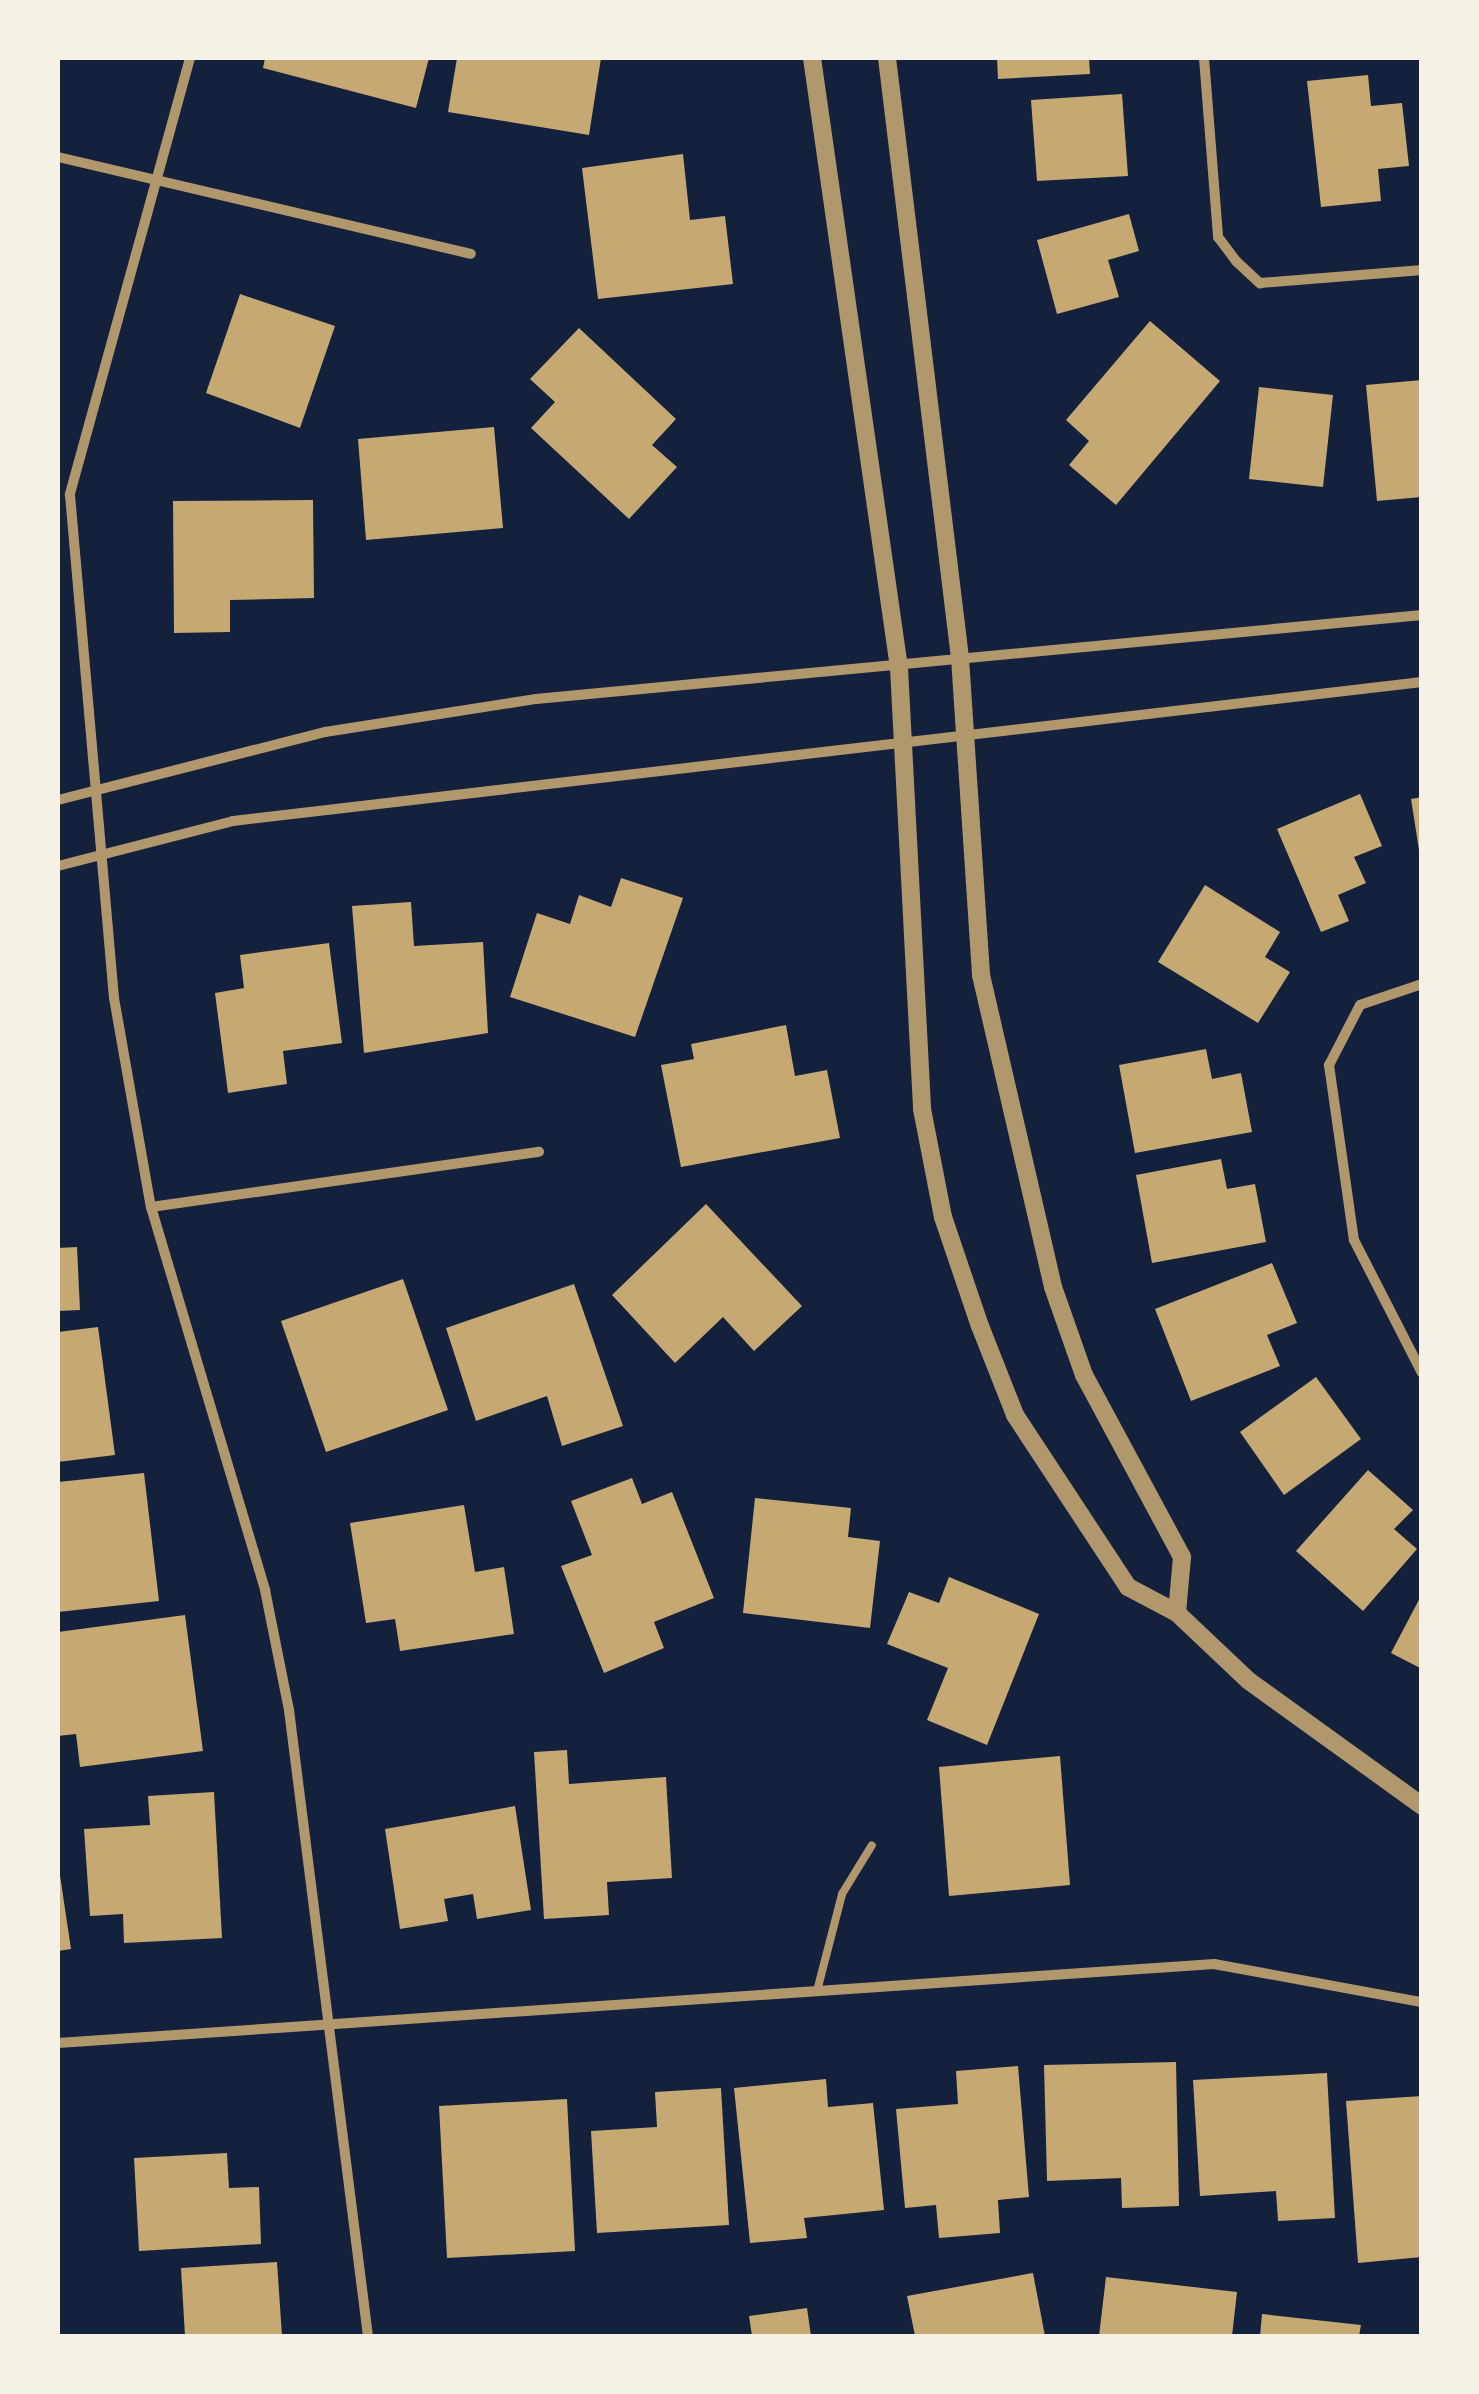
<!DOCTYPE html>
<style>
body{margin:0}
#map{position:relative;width:1479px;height:2394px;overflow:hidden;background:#14213d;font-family:"Source Serif 4",serif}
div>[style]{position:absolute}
.building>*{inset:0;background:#c6a872}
.service>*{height:8px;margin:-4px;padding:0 4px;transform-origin:4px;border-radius:4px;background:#b1986c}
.minor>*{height:10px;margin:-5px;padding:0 5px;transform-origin:5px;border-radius:5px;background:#b1986c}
.tertiary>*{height:18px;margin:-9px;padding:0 9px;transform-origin:9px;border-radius:9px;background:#b1986c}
span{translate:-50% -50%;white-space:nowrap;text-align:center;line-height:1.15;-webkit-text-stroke:8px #f6f1e7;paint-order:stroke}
.frame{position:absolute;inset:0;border:60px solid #f6f1e7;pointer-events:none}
</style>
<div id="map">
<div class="building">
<i style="clip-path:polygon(265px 58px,429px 58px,416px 108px,263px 68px)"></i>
<i style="clip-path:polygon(457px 58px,601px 58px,589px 135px,448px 112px)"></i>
<i style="clip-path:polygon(997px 58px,1089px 58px,1090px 74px,998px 79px)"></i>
<i style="clip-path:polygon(1368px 75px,1371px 106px,1402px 103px,1409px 166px,1378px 169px,1381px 201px,1321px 207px,1307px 81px)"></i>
<i style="clip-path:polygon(1122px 94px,1128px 176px,1037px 181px,1031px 100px)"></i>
<i style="clip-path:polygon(683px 154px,690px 220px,725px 216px,733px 284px,598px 299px,582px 168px)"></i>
<i style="clip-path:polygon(1129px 214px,1139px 251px,1108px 260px,1119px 297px,1057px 314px,1037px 240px)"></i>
<i style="clip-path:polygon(240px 294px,335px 326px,300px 428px,206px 393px)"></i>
<i style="clip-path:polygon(1150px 321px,1220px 381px,1116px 505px,1069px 465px,1089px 441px,1066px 420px)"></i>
<i style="clip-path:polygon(579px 328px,676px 419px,652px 445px,677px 467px,629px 519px,531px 428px,555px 402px,530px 379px)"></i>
<i style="clip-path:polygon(1422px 380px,1422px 497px,1377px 501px,1366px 385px)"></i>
<i style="clip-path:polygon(1259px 387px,1333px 395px,1323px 487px,1249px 479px)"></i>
<i style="clip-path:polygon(494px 427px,503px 528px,366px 540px,358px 439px)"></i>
<i style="clip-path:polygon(313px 500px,314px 598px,230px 600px,230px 632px,174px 633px,173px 501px)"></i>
<i style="clip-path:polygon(1360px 794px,1382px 846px,1354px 857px,1366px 883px,1338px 895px,1349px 921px,1321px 932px,1277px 829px)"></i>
<i style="clip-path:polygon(1422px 797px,1422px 850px,1419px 850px,1411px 799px)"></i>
<i style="clip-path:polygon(621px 878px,683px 898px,635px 1037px,510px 997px,537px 913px,570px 924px,579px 895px,611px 907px)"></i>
<i style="clip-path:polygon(1205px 885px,1280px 932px,1265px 957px,1290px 972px,1258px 1023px,1158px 962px)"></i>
<i style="clip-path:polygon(411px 902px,414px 946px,483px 942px,488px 1033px,364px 1053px,352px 906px)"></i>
<i style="clip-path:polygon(329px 943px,342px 1043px,283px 1051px,287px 1084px,228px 1093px,215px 993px,244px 988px,240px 955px)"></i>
<i style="clip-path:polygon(786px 1025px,795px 1076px,827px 1070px,840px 1138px,681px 1167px,661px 1065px,694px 1059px,691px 1044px)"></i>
<i style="clip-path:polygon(1206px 1049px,1212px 1079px,1241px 1073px,1252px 1132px,1135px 1153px,1119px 1065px)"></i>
<i style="clip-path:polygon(1221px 1159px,1227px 1189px,1255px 1184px,1266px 1242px,1152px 1263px,1136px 1175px)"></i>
<i style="clip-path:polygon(706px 1204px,802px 1306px,754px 1351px,723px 1317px,675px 1363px,612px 1295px)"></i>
<i style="clip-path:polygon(77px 1247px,80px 1310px,58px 1311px,58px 1248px)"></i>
<i style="clip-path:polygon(1272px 1263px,1297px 1323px,1267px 1335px,1280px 1366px,1191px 1401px,1155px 1309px)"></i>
<i style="clip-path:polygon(403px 1279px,448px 1410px,326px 1452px,281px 1321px)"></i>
<i style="clip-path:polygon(574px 1284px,623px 1426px,562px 1446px,547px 1396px,476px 1421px,446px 1328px)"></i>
<i style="clip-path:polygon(98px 1327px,115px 1455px,58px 1462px,58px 1332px)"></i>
<i style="clip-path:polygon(1316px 1377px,1361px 1439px,1284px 1495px,1240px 1432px)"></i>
<i style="clip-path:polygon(1368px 1470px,1413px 1510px,1394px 1529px,1417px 1549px,1363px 1611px,1296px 1551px)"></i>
<i style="clip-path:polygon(144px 1473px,159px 1601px,58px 1612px,58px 1482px)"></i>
<i style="clip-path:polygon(632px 1478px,642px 1504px,672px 1492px,714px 1598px,654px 1622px,664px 1648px,604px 1673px,561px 1566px,592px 1555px,571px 1501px)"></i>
<i style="clip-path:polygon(755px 1498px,851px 1508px,848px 1537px,880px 1541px,870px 1628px,743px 1613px)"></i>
<i style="clip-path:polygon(464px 1505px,475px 1572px,504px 1567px,514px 1634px,400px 1651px,395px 1619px,366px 1623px,350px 1523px)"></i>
<i style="clip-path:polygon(949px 1577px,1039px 1614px,987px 1745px,927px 1720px,948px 1668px,887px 1644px,909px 1592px,939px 1603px)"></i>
<i style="clip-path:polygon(1422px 1594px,1422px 1669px,1391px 1653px)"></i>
<i style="clip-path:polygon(185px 1615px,203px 1751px,80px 1767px,76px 1734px,58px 1736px,58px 1632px)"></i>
<i style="clip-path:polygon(567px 1750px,569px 1784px,666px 1777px,672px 1878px,607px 1882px,609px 1915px,544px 1919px,534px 1752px)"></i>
<i style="clip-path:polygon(1060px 1756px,1070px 1885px,949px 1896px,939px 1767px)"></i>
<i style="clip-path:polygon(214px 1792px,222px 1938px,124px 1943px,123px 1914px,90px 1916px,84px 1829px,150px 1825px,148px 1796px)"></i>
<i style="clip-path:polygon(515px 1806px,531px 1910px,477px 1919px,473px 1894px,444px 1899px,448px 1921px,400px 1929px,385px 1829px)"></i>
<i style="clip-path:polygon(58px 1862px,71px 1949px,58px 1951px)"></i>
<i style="clip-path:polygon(1176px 2062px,1179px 2206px,1122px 2208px,1121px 2178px,1047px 2181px,1044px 2065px)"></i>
<i style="clip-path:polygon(1018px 2066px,1029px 2197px,998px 2200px,1000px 2233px,939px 2238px,936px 2205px,905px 2208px,896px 2109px,958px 2104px,956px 2071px)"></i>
<i style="clip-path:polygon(1327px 2073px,1335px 2218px,1278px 2221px,1276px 2191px,1200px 2196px,1193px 2080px)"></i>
<i style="clip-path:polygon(826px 2079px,828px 2107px,873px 2103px,884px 2210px,804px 2218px,807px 2238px,750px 2243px,734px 2088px)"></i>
<i style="clip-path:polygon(721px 2088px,729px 2225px,597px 2233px,591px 2131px,657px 2127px,655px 2092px)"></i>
<i style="clip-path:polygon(1422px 2096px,1422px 2257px,1358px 2263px,1346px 2101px)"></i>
<i style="clip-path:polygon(567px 2099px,575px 2251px,447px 2258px,439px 2106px)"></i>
<i style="clip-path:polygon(227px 2153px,229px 2188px,259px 2187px,261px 2244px,139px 2251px,134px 2158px)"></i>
<i style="clip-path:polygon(277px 2262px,282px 2336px,185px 2336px,181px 2268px)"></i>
<i style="clip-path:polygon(1033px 2273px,1045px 2336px,915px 2336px,907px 2296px)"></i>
<i style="clip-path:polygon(1106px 2277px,1237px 2292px,1232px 2336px,1099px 2336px)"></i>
<i style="clip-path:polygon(807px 2308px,811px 2336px,752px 2336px,749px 2316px)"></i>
<i style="clip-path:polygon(1262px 2314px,1361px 2325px,1359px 2336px,1260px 2336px)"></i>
</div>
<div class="service">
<i style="left:817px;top:1991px;width:100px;rotate:-75.5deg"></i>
<i style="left:842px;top:1894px;width:57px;rotate:-58.5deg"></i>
</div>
<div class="minor">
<i style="left:190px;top:58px;width:453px;rotate:105.4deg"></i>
<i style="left:70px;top:495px;width:505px;rotate:85deg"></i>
<i style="left:114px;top:998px;width:212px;rotate:80deg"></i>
<i style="left:151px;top:1207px;width:400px;rotate:73.4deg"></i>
<i style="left:265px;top:1590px;width:122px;rotate:78.7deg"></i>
<i style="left:289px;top:1710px;width:631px;rotate:82.81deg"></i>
<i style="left:1204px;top:58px;width:180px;rotate:85.5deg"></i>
<i style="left:1218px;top:237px;width:30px;rotate:53deg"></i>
<i style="left:1236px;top:261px;width:33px;rotate:43deg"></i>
<i style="left:1260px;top:283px;width:163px;rotate:-4.6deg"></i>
<i style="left:58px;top:157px;width:424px;rotate:13.2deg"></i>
<i style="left:58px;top:800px;width:276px;rotate:-14.3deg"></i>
<i style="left:325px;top:732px;width:214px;rotate:-8.9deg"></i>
<i style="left:536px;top:699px;width:890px;rotate:-5.42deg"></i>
<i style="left:58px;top:866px;width:181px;rotate:-14.4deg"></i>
<i style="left:233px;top:821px;width:1197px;rotate:-6.67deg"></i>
<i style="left:1422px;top:984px;width:65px;rotate:161.3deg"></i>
<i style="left:1360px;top:1005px;width:68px;rotate:117.3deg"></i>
<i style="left:1329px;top:1065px;width:177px;rotate:81.9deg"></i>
<i style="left:1354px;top:1240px;width:149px;rotate:62.9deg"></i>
<i style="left:151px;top:1207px;width:392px;rotate:-8.1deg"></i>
<i style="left:58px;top:2043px;width:1159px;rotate:-3.91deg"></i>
<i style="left:1214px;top:1964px;width:211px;rotate:10.4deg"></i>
</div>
<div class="tertiary">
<i style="left:812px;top:58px;width:616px;rotate:81.88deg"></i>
<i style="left:899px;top:668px;width:442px;rotate:87deg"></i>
<i style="left:922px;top:1109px;width:110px;rotate:79deg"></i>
<i style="left:943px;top:1217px;width:115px;rotate:71.3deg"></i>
<i style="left:980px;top:1326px;width:96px;rotate:68.5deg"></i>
<i style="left:1015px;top:1415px;width:206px;rotate:56.7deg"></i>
<i style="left:1128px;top:1587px;width:55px;rotate:28deg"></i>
<i style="left:1177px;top:1613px;width:99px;rotate:43.4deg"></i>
<i style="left:1249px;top:1681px;width:213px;rotate:35.8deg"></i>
<i style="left:887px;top:58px;width:604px;rotate:83.06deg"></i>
<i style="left:960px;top:658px;width:318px;rotate:86.2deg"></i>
<i style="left:981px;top:975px;width:320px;rotate:77deg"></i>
<i style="left:1053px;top:1287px;width:93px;rotate:70.6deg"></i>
<i style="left:1084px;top:1375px;width:207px;rotate:61.7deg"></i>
<i style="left:1182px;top:1557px;width:56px;rotate:95.1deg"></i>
</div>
<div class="frame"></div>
</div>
